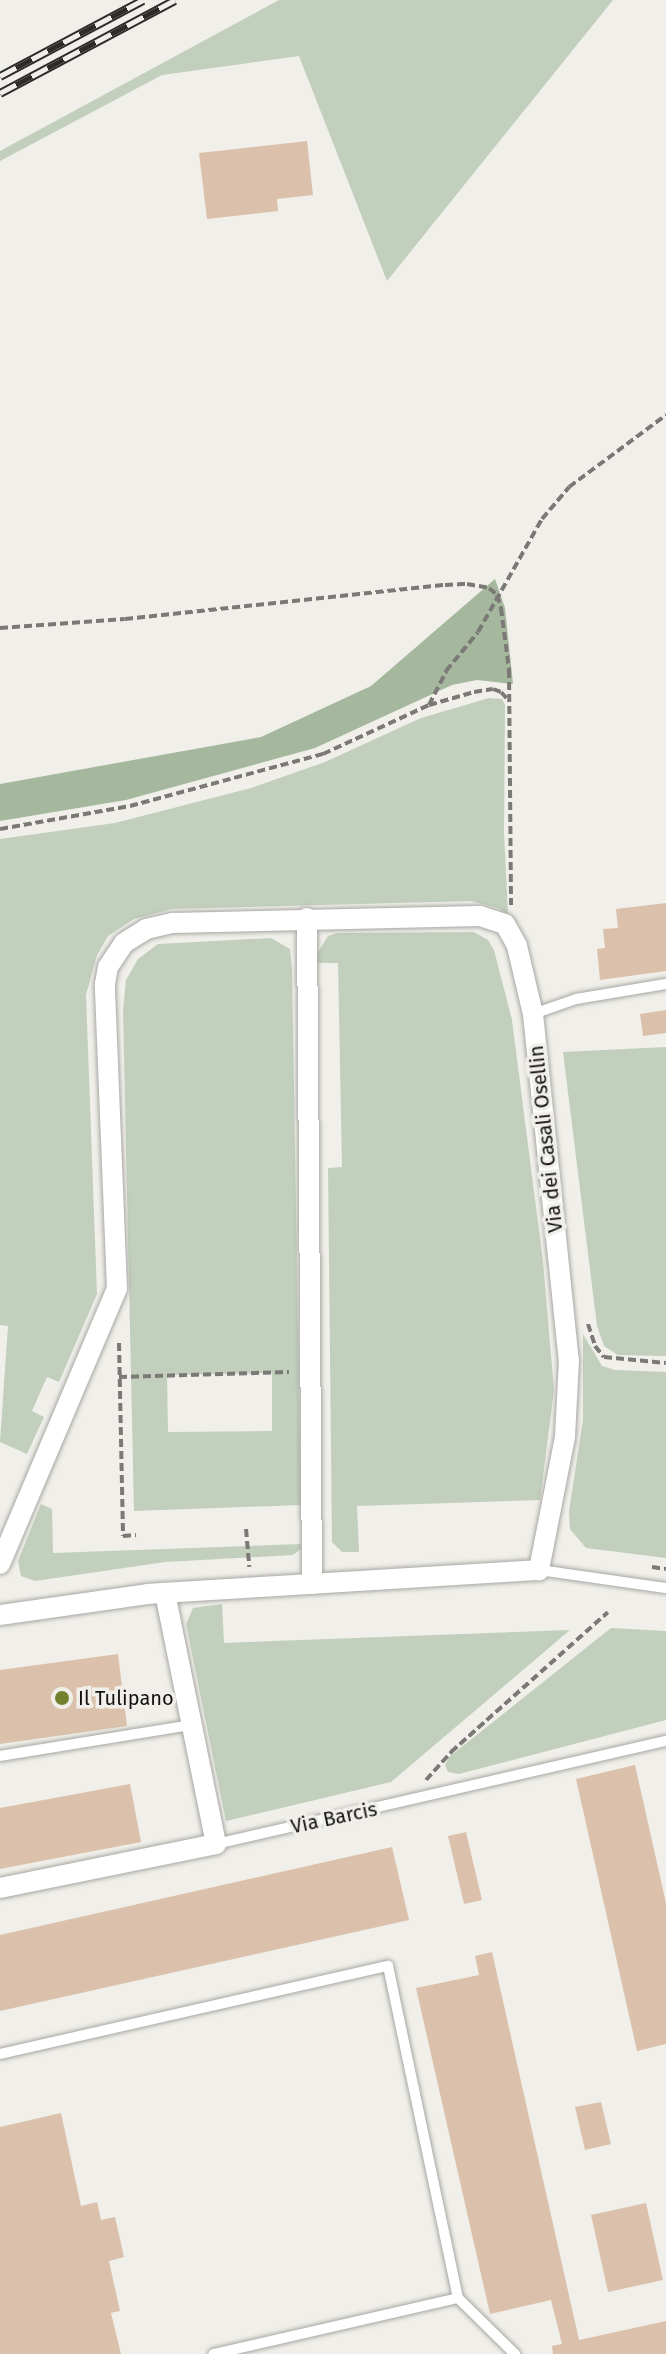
<!DOCTYPE html>
<style>
body{margin:0}
#map{position:relative;width:666px;height:2354px;overflow:hidden;background:#f0efea;font-family:"Fira Sans",sans-serif}
div>[style]{position:absolute}
.green>*{inset:0;background:#c1cfbc}
.forest>*{inset:0;background:#a5b89e}
.building>*{inset:0;background:#dbc1ab}
.path>*{height:4px;margin-top:-2px;transform-origin:0;background:repeating-linear-gradient(90deg,#7a7976 0 8px,transparent 0 12px)}
.roads{filter:drop-shadow(0 0 2px #a8a7a3) drop-shadow(0 0 2px #a8a7a3)}
.lane>*{height:10px;margin:-5px;padding:0 5px;transform-origin:5px;border-radius:5px;background:#fff}
.street>*{height:20px;margin:-10px;padding:0 10px;transform-origin:10px;border-radius:10px;background:#fff}
.rail>*{height:9px;margin-top:-4.5px;transform-origin:0;background:repeating-linear-gradient(90deg,#f0efea 0 18px,#2d2c2b 0 36px);box-sizing:border-box;border-block:2px solid #2d2c2b}
.dots>*{width:22px;height:22px;translate:-50% -50%;box-sizing:border-box;border:4px solid #f0efea;border-radius:50%}
span{translate:-50% -50%;white-space:nowrap;text-align:center;line-height:1.15;-webkit-text-stroke:7px #f0efea;paint-order:stroke}
.street-label{font-size:20px;color:#131211}
.poi-label{font-size:20px;color:#131211}
.left{translate:0 -50%;text-align:left}
</style>
<div id="map">
<div class="green">
<i style="clip-path:polygon(279px 0,613px 0,387px 281px,299px 56px,162px 75px,0 161px,0 151px)"></i>
<i style="clip-path:polygon(489px 698px,502px 699px,505px 705px,504px 832px,508px 915px,498px 908px,471px 901px,172px 909px,134px 919px,108px 936px,97px 955px,86px 995px,97px 1294px,59px 1382px,47px 1377px,32px 1411px,44px 1417px,27px 1454px,0 1442px,8px 1326px,0 1325px,0 839px,115px 823px,251px 788px,325px 762px,421px 718px)"></i>
<i style="clip-path:polygon(474px 932px,488px 940px,494px 950px,512px 1020px,543px 1262px,554px 1390px,540px 1500px,357px 1506px,359px 1552px,342px 1552px,332px 1542px,328px 1168px,342px 1167px,338px 963px,317px 963px,317px 954px,328px 936px,338px 933px)"></i>
<i style="clip-path:polygon(evenodd,271px 938px,290px 949px,292px 969px,301px 1505px,134px 1511px,123px 1010px,126px 980px,138px 959px,158px 944px,271px 938px,272px 1373px,272px 1431px,168px 1432px,167px 1375px,272px 1373px)"></i>
<i style="clip-path:polygon(666px 1047px,666px 1356px,618px 1355px,604px 1346px,597px 1326px,563px 1052px)"></i>
<i style="clip-path:polygon(583px 1334px,602px 1366px,615px 1370px,666px 1372px,666px 1558px,586px 1548px,570px 1529px,569px 1511px,583px 1420px)"></i>
<i style="clip-path:polygon(41px 1504px,52px 1509px,53px 1553px,301px 1544px,301px 1549px,293px 1555px,165px 1562px,35px 1581px,21px 1576px,18px 1561px)"></i>
<i style="clip-path:polygon(222px 1604px,224px 1643px,570px 1630px,391px 1782px,226px 1821px,186px 1624px,193px 1608px)"></i>
<i style="clip-path:polygon(611px 1628px,666px 1631px,666px 1720px,459px 1774px,448px 1772px,445px 1765px,449px 1757px)"></i>
</div>
<div class="forest">
<i style="clip-path:polygon(495px 579px,505px 608px,513px 684px,477px 680px,452px 685px,315px 748px,126px 800px,0 821px,0 784px,261px 737px,371px 686px)"></i>
</div>
<div class="building">
<i style="clip-path:polygon(307px 141px,313px 195px,277px 199px,278px 211px,207px 219px,199px 153px)"></i>
<i style="clip-path:polygon(666px 903px,666px 971px,600px 980px,597px 949px,605px 948px,603px 929px,618px 928px,616px 909px)"></i>
<i style="clip-path:polygon(666px 1010px,666px 1033px,643px 1036px,640px 1014px)"></i>
<i style="clip-path:polygon(118px 1654px,127px 1726px,0 1744px,0 1670px)"></i>
<i style="clip-path:polygon(635px 1765px,666px 1903px,666px 2044px,637px 2051px,576px 1779px)"></i>
<i style="clip-path:polygon(130px 1784px,141px 1842px,0 1869px,0 1808px)"></i>
<i style="clip-path:polygon(466px 1832px,482px 1900px,464px 1904px,448px 1836px)"></i>
<i style="clip-path:polygon(392px 1847px,409px 1920px,0 2011px,0 1935px)"></i>
<i style="clip-path:polygon(492px 1952px,579px 2340px,666px 2321px,666px 2354px,553px 2354px,552px 2346px,562px 2344px,551px 2300px,490px 2314px,416px 1988px,479px 1975px,475px 1956px)"></i>
<i style="clip-path:polygon(601px 2102px,611px 2144px,585px 2150px,575px 2107px)"></i>
<i style="clip-path:polygon(61px 2113px,81px 2206px,97px 2202px,101px 2220px,115px 2217px,124px 2257px,109px 2261px,120px 2311px,111px 2313px,121px 2354px,0 2354px,0 2127px)"></i>
<i style="clip-path:polygon(646px 2203px,663px 2280px,608px 2292px,591px 2215px)"></i>
</div>
<div class="path">
<i style="left:0;top:628px;width:125px;rotate:-4.1deg"></i>
<i style="left:125px;top:619px;width:322px;rotate:-6.1deg"></i>
<i style="left:445px;top:585px;width:22px;rotate:-3deg"></i>
<i style="left:467px;top:584px;width:22px;rotate:10deg"></i>
<i style="left:489px;top:588px;width:11px;rotate:41deg"></i>
<i style="left:497px;top:595px;width:14px;rotate:73deg"></i>
<i style="left:501px;top:608px;width:63px;rotate:82.6deg"></i>
<i style="left:509px;top:670px;width:235px;rotate:89.5deg"></i>
<i style="left:429px;top:705px;width:38px;rotate:-63deg"></i>
<i style="left:446px;top:671px;width:50px;rotate:-50.6deg"></i>
<i style="left:478px;top:632px;width:130px;rotate:-60.5deg"></i>
<i style="left:542px;top:519px;width:42px;rotate:-49.8deg"></i>
<i style="left:569px;top:487px;width:121px;rotate:-36.6deg"></i>
<i style="left:0;top:829px;width:132px;rotate:-10deg"></i>
<i style="left:130px;top:806px;width:200px;rotate:-15.1deg"></i>
<i style="left:323px;top:754px;width:117px;rotate:-24.8deg"></i>
<i style="left:429px;top:705px;width:47px;rotate:-16.1deg"></i>
<i style="left:474px;top:692px;width:19px;rotate:-9deg"></i>
<i style="left:493px;top:689px;width:9px;rotate:21deg"></i>
<i style="left:501px;top:692px;width:12px;rotate:48deg"></i>
<i style="left:588px;top:1324px;width:23px;rotate:72deg"></i>
<i style="left:595px;top:1346px;width:14px;rotate:51deg"></i>
<i style="left:604px;top:1357px;width:62px;rotate:5.5deg"></i>
<i style="left:119px;top:1343px;width:193px;rotate:88.8deg"></i>
<i style="left:123px;top:1536px;width:13px;rotate:-4deg"></i>
<i style="left:119px;top:1377px;width:170px;rotate:-1.7deg"></i>
<i style="left:246px;top:1529px;width:38px;rotate:85deg"></i>
<i style="left:652px;top:1567px;width:14px;rotate:8deg"></i>
<i style="left:426px;top:1780px;width:38px;rotate:-48deg"></i>
<i style="left:451px;top:1752px;width:210px;rotate:-41.7deg"></i>
</div>
<div class="roads">
<div class="lane">
<i style="left:533px;top:1014px;width:46px;rotate:-19.2deg"></i>
<i style="left:576px;top:999px;width:91px;rotate:-9.5deg"></i>
<i style="left:539px;top:1570px;width:128px;rotate:8.1deg"></i>
<i style="left:0;top:1756px;width:194px;rotate:-9.2deg"></i>
<i style="left:216px;top:1844px;width:462px;rotate:-12.9deg"></i>
<i style="left:0;top:2054px;width:398px;rotate:-12.8deg"></i>
<i style="left:388px;top:1966px;width:339px;rotate:78.1deg"></i>
<i style="left:458px;top:2298px;width:251px;rotate:167.1deg"></i>
<i style="left:458px;top:2298px;width:80px;rotate:44.5deg"></i>
</div>
<div class="street">
<i style="left:307px;top:918px;width:666px;rotate:89.57deg"></i>
<i style="left:0;top:1564px;width:299px;rotate:-67deg"></i>
<i style="left:117px;top:1289px;width:305px;rotate:-92.3deg"></i>
<i style="left:105px;top:984px;width:17px;rotate:-80deg"></i>
<i style="left:108px;top:967px;width:29px;rotate:-56deg"></i>
<i style="left:124px;top:943px;width:26px;rotate:-32deg"></i>
<i style="left:146px;top:929px;width:28px;rotate:-13deg"></i>
<i style="left:173px;top:923px;width:307px;rotate:-1.3deg"></i>
<i style="left:480px;top:916px;width:26px;rotate:18deg"></i>
<i style="left:505px;top:924px;width:25px;rotate:61deg"></i>
<i style="left:517px;top:946px;width:70px;rotate:76.8deg"></i>
<i style="left:533px;top:1014px;width:348px;rotate:84.1deg"></i>
<i style="left:569px;top:1360px;width:77px;rotate:93deg"></i>
<i style="left:565px;top:1437px;width:136px;rotate:101.1deg"></i>
<i style="left:539px;top:1570px;width:392px;rotate:176.5deg"></i>
<i style="left:148px;top:1594px;width:149px;rotate:171.9deg"></i>
<i style="left:0;top:1888px;width:220px;rotate:-11.5deg"></i>
<i style="left:216px;top:1844px;width:256px;rotate:-101.5deg"></i>
</div>
</div>
<div class="rail">
<i style="left:0;top:76px;width:162px;rotate:-28deg"></i>
<i style="left:0;top:93px;width:198px;rotate:-28deg"></i>
</div>
<div class="dots">
<i style="left:62px;top:1698px;background:#73812f"></i>
</div>
<div class="street-label">
<span style="left:546px;top:1139px;rotate:-96deg">Via dei Casali Osellin</span>
<span style="left:334px;top:1818px;rotate:-12deg">Via Barcis</span>
</div>
<div class="poi-label">
<span class="left" style="left:78px;top:1698px">Il Tulipano</span>
</div>
</div>
